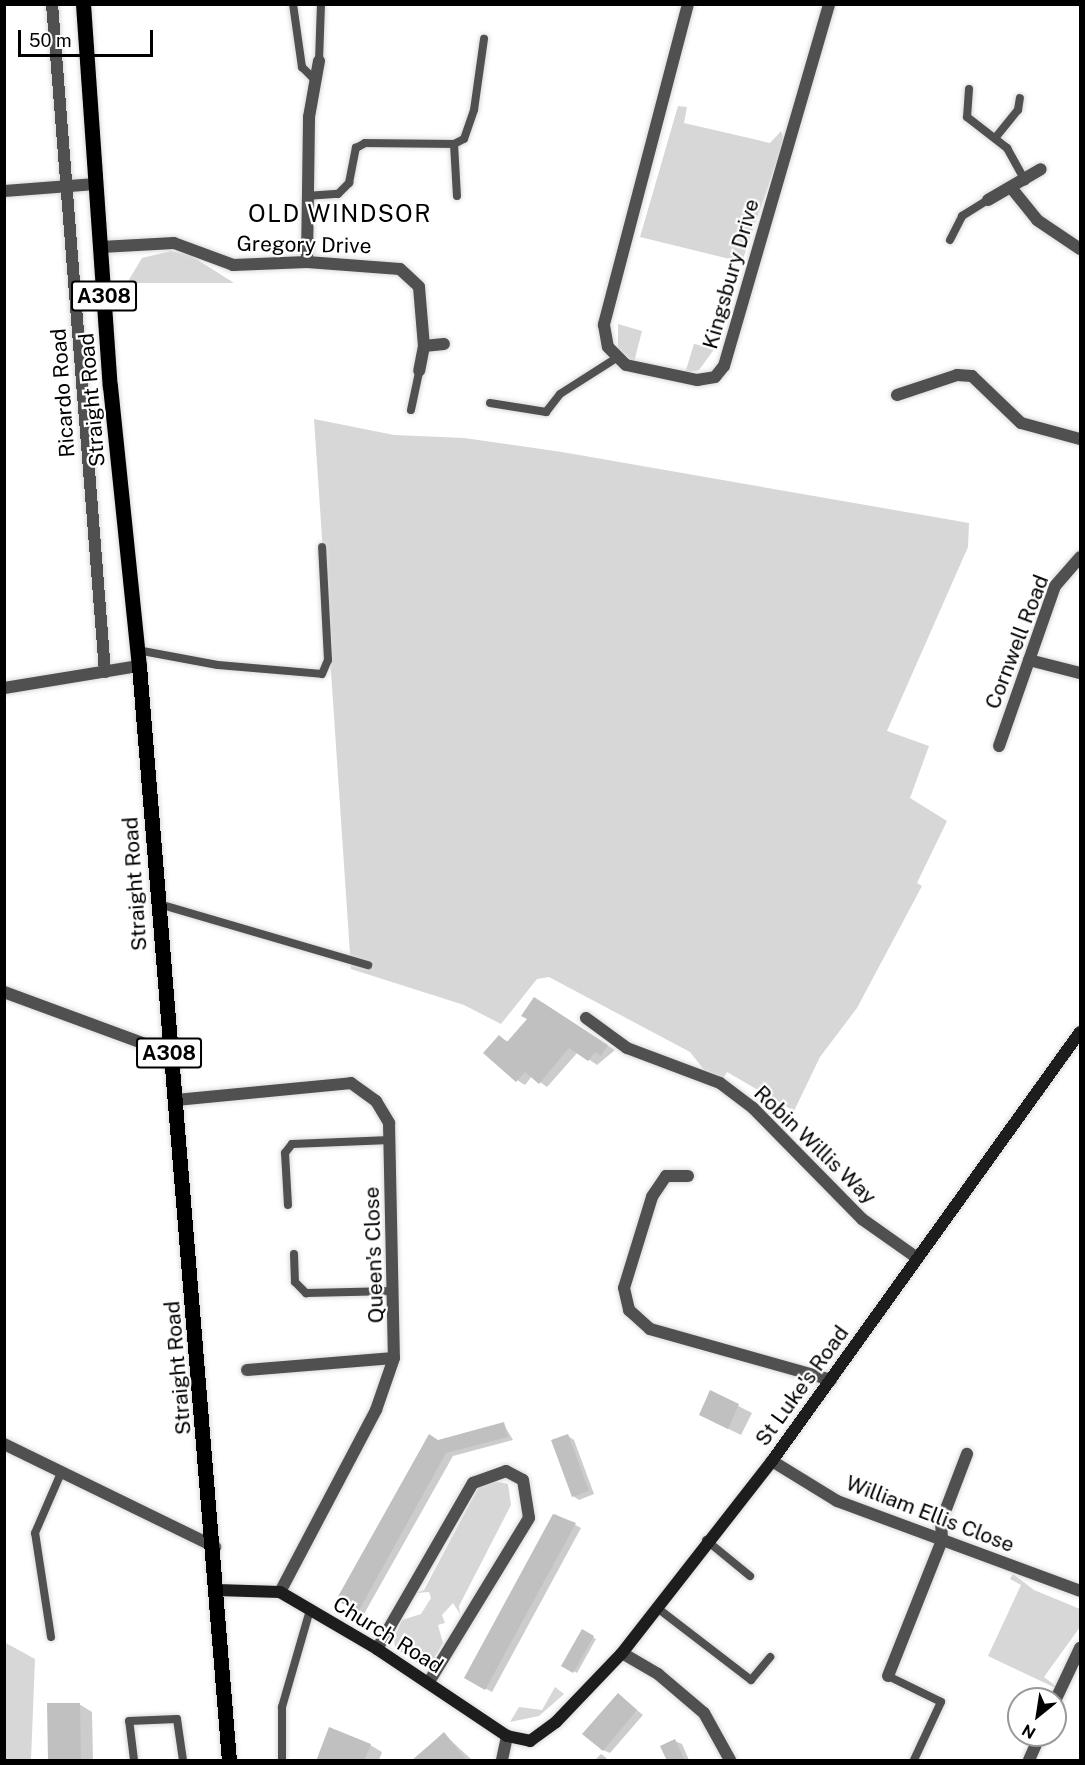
<!DOCTYPE html>
<style>
body{margin:0}
#map{position:relative;width:1085px;height:1765px;overflow:hidden;background:#fff;font-family:"Public Sans",sans-serif}
div>[style]{position:absolute}
.green>*{inset:0;background:#d7d7d7}
.shadow>*{inset:0;background:#0003}
.building>*{inset:0;background:#c0c0c0}
.roads{filter:drop-shadow(0 0 2px #dbdbdb) drop-shadow(0 0 2px #dbdbdb)}
.service>*{height:8px;margin:-4px;padding:0 4px;transform-origin:4px;border-radius:4px;background:#505050}
.minor>*{height:12px;margin:-6px;padding:0 6px;transform-origin:6px;border-radius:6px;background:#505050}
.tertiary>*{height:12px;margin:-6px;padding:0 6px;transform-origin:6px;border-radius:6px;background:#505050}
.secondary>*{height:12px;margin:-6px;padding:0 6px;transform-origin:6px;border-radius:6px;background:#1d1d1d}
.primary>*{height:15px;margin:-7.5px;padding:0 7.5px;transform-origin:7.5px;border-radius:7.5px;background:#000}
span{translate:-50% -50%;white-space:nowrap;text-align:center;line-height:1.15;-webkit-text-stroke:4.5px #fff;paint-order:stroke}
.shield-label span{padding:2px 4px;background:#fff;border:2px solid;border-radius:4px;-webkit-text-stroke-width:0}
.shield-label{font-size:20px;color:#000;font-weight:700}
.street-label{font-size:21px;color:#000}
.quarter-label{font-size:24px;color:#000;letter-spacing:1.5px}
.frame{position:absolute;inset:0;border:6px solid #000;pointer-events:none}
.north{position:absolute;left:1007px;top:1687px;width:60px;height:60px;box-sizing:border-box;background:#fff;border:2px solid #999;border-radius:50%;rotate:210deg;font-size:16px;font-weight:700;line-height:24px;text-align:center;color:#000}
.north::after{content:'';display:block;margin:auto;width:21px;height:27px;background:#000;clip-path:polygon(50% 0,100% 100%,50% 72%,0 100%)}
.scale{position:absolute;left:18px;top:30px;width:135px;height:27px;box-sizing:border-box;border:3px solid #000;border-top:0;padding-left:8px;font-size:18px;line-height:21px;white-space:nowrap;color:#000;-webkit-text-stroke:4px #fff;paint-order:stroke}
</style>
<div id="map">
<div class="green">
<i style="clip-path:polygon(678px 106px,687px 107px,684px 123px,770px 143px,781px 131px,784px 140px,742px 262px,640px 237px)"></i>
<i style="clip-path:polygon(171px 251px,190px 255px,234px 283px,127px 283px,142px 258px)"></i>
<i style="clip-path:polygon(618px 324px,642px 331px,634px 362px,618px 349px)"></i>
<i style="clip-path:polygon(694px 344px,715px 348px,699px 370px,685px 373px)"></i>
<i style="clip-path:polygon(314px 419px,394px 435px,464px 438px,562px 452px,969px 523px,968px 547px,887px 731px,929px 746px,910px 798px,947px 821px,917px 883px,922px 886px,857px 1008px,820px 1057px,794px 1111px,727px 1072px,720px 1083px,709px 1076px,690px 1052px,549px 977px,537px 979px,501px 1024px,464px 1005px,351px 969px)"></i>
<i style="clip-path:polygon(488px 1480px,508px 1484px,511px 1505px,459px 1606px,460px 1614px,453px 1603px,442px 1615px,445px 1623px,438px 1625px,443px 1643px,433px 1660px,417px 1663px,395px 1648px,394px 1638px,402px 1620px,421px 1614px,431px 1598px,429px 1592px,416px 1593px,424px 1590px,478px 1488px)"></i>
<i style="clip-path:polygon(1013px 1574px,1034px 1590px,1080px 1609px,1080px 1627px,1044px 1677px,1062px 1691px,988px 1656px,1021px 1585px,1010px 1579px)"></i>
<i style="clip-path:polygon(4px 1642px,35px 1659px,31px 1760px,5px 1760px)"></i>
<i style="clip-path:polygon(555px 1687px,564px 1694px,539px 1716px,510px 1722px,519px 1707px,542px 1710px)"></i>
</div>
<div class="shadow">
<i style="clip-path:polygon(543px 1003px,615px 1050px,597px 1065px,578px 1052px,547px 1087px,532px 1076px,525px 1085px,517px 1080px,499px 1037px,509px 1042px)"></i>
<i style="clip-path:polygon(711px 1392px,752px 1413px,741px 1435px,714px 1422px)"></i>
<i style="clip-path:polygon(503px 1423px,513px 1440px,453px 1456px,364px 1614px,338px 1599px,438px 1441px)"></i>
<i style="clip-path:polygon(568px 1436px,574px 1440px,594px 1494px,579px 1500px,573px 1496px)"></i>
<i style="clip-path:polygon(555px 1514px,581px 1528px,492px 1692px,466px 1678px)"></i>
<i style="clip-path:polygon(582px 1631px,596px 1639px,577px 1673px,563px 1665px)"></i>
<i style="clip-path:polygon(619px 1695px,643px 1715px,610px 1753px,603px 1750px)"></i>
<i style="clip-path:polygon(79px 1704px,92px 1712px,93px 1760px,49px 1760px)"></i>
<i style="clip-path:polygon(444px 1734px,472px 1760px,414px 1760px)"></i>
<i style="clip-path:polygon(675px 1741px,682px 1744px,689px 1760px,668px 1760px)"></i>
<i style="clip-path:polygon(370px 1745px,382px 1752px,379px 1760px,318px 1760px)"></i>
<i style="clip-path:polygon(601px 1754px,604px 1756px,608px 1760px,595px 1760px)"></i>
</div>
<div class="building">
<i style="clip-path:polygon(534px 997px,608px 1045px,601px 1056px,595px 1052px,588px 1061px,569px 1048px,539px 1084px,525px 1072px,516px 1082px,483px 1053px,499px 1035px,507px 1042px,527px 1019px,521px 1016px)"></i>
<i style="clip-path:polygon(710px 1390px,739px 1404px,728px 1429px,699px 1415px)"></i>
<i style="clip-path:polygon(504px 1422px,508px 1437px,446px 1453px,358px 1612px,336px 1600px,429px 1434px,438px 1440px)"></i>
<i style="clip-path:polygon(568px 1434px,589px 1491px,572px 1497px,551px 1440px)"></i>
<i style="clip-path:polygon(553px 1514px,576px 1523px,485px 1690px,464px 1678px)"></i>
<i style="clip-path:polygon(582px 1629px,594px 1636px,573px 1673px,561px 1666px)"></i>
<i style="clip-path:polygon(618px 1693px,637px 1710px,603px 1751px,582px 1734px)"></i>
<i style="clip-path:polygon(47px 1703px,80px 1703px,81px 1761px,48px 1761px)"></i>
<i style="clip-path:polygon(329px 1727px,371px 1744px,364px 1761px,316px 1761px)"></i>
<i style="clip-path:polygon(444px 1732px,467px 1761px,411px 1761px,434px 1741px)"></i>
<i style="clip-path:polygon(675px 1739px,685px 1761px,667px 1761px,660px 1746px)"></i>
</div>
<div class="roads">
<div class="service">
<i style="left:293px;top:4px;width:64px;rotate:81.9deg"></i>
<i style="left:302px;top:67px;width:20px;rotate:45deg"></i>
<i style="left:319px;top:61px;width:57px;rotate:-88deg"></i>
<i style="left:969px;top:89px;width:28px;rotate:94deg"></i>
<i style="left:967px;top:117px;width:51px;rotate:37.8deg"></i>
<i style="left:1007px;top:148px;width:38px;rotate:61deg"></i>
<i style="left:996px;top:137px;width:35px;rotate:-51deg"></i>
<i style="left:1018px;top:110px;width:12px;rotate:-81deg"></i>
<i style="left:454px;top:144px;width:11px;rotate:-27deg"></i>
<i style="left:464px;top:139px;width:31px;rotate:-71deg"></i>
<i style="left:474px;top:110px;width:72px;rotate:-82deg"></i>
<i style="left:454px;top:144px;width:52px;rotate:86.7deg"></i>
<i style="left:306px;top:196px;width:32px;rotate:-4deg"></i>
<i style="left:338px;top:194px;width:16px;rotate:-45deg"></i>
<i style="left:349px;top:183px;width:36px;rotate:-79deg"></i>
<i style="left:356px;top:148px;width:10px;rotate:-29deg"></i>
<i style="left:365px;top:143px;width:89px;rotate:0.6deg"></i>
<i style="left:950px;top:240px;width:27px;rotate:-63deg"></i>
<i style="left:962px;top:216px;width:31px;rotate:-32deg"></i>
<i style="left:490px;top:403px;width:57px;rotate:9.1deg"></i>
<i style="left:546px;top:412px;width:23px;rotate:-52deg"></i>
<i style="left:560px;top:394px;width:69px;rotate:-32.5deg"></i>
<i style="left:411px;top:410px;width:40px;rotate:-78deg"></i>
<i style="left:137px;top:650px;width:82px;rotate:10.5deg"></i>
<i style="left:218px;top:665px;width:104px;rotate:4.9deg"></i>
<i style="left:322px;top:674px;width:15px;rotate:-67deg"></i>
<i style="left:328px;top:660px;width:113px;rotate:-93deg"></i>
<i style="left:159px;top:904px;width:218px;rotate:16.3deg"></i>
<i style="left:288px;top:1205px;width:52px;rotate:-93.3deg"></i>
<i style="left:285px;top:1153px;width:11px;rotate:-52deg"></i>
<i style="left:292px;top:1144px;width:98px;rotate:-2.3deg"></i>
<i style="left:294px;top:1254px;width:28px;rotate:88deg"></i>
<i style="left:295px;top:1282px;width:16px;rotate:45deg"></i>
<i style="left:306px;top:1293px;width:88px;rotate:-1.3deg"></i>
<i style="left:706px;top:1540px;width:57px;rotate:39.3deg"></i>
<i style="left:656px;top:1607px;width:120px;rotate:37.5deg"></i>
<i style="left:751px;top:1680px;width:30px;rotate:-50deg"></i>
<i style="left:51px;top:1637px;width:105px;rotate:-98.7deg"></i>
<i style="left:35px;top:1533px;width:65px;rotate:-66.6deg"></i>
<i style="left:888px;top:1676px;width:59px;rotate:26.1deg"></i>
<i style="left:941px;top:1702px;width:64px;rotate:115deg"></i>
<i style="left:134px;top:1760px;width:39px;rotate:-97deg"></i>
<i style="left:129px;top:1721px;width:48px;rotate:-2.4deg"></i>
<i style="left:177px;top:1719px;width:41px;rotate:81.7deg"></i>
<i style="left:282px;top:1760px;width:53px;rotate:-90deg"></i>
<i style="left:282px;top:1707px;width:101px;rotate:-73.9deg"></i>
</div>
<div class="minor">
<i style="left:52px;top:4px;width:670px;rotate:85.46deg"></i>
<i style="left:688px;top:4px;width:332px;rotate:104.7deg"></i>
<i style="left:604px;top:325px;width:22px;rotate:80deg"></i>
<i style="left:608px;top:347px;width:25px;rotate:45deg"></i>
<i style="left:626px;top:365px;width:73px;rotate:11.9deg"></i>
<i style="left:697px;top:380px;width:18px;rotate:-9deg"></i>
<i style="left:715px;top:377px;width:14px;rotate:-51deg"></i>
<i style="left:724px;top:366px;width:377px;rotate:-73.8deg"></i>
<i style="left:1013px;top:190px;width:38px;rotate:51deg"></i>
<i style="left:1037px;top:220px;width:52px;rotate:34deg"></i>
<i style="left:4px;top:191px;width:92px;rotate:-4.4deg"></i>
<i style="left:988px;top:200px;width:61px;rotate:-30.3deg"></i>
<i style="left:101px;top:247px;width:73px;rotate:-3.1deg"></i>
<i style="left:174px;top:243px;width:63px;rotate:20.4deg"></i>
<i style="left:233px;top:265px;width:74px;rotate:-2.3deg"></i>
<i style="left:307px;top:262px;width:93px;rotate:4.3deg"></i>
<i style="left:400px;top:269px;width:26px;rotate:43deg"></i>
<i style="left:419px;top:287px;width:59px;rotate:85.2deg"></i>
<i style="left:424px;top:346px;width:25px;rotate:101deg"></i>
<i style="left:307px;top:262px;width:145px;rotate:-89.2deg"></i>
<i style="left:309px;top:117px;width:57px;rotate:-79.9deg"></i>
<i style="left:424px;top:346px;width:20px;rotate:-6deg"></i>
<i style="left:897px;top:395px;width:63px;rotate:-18.4deg"></i>
<i style="left:957px;top:375px;width:15px;rotate:4deg"></i>
<i style="left:972px;top:376px;width:68px;rotate:43.8deg"></i>
<i style="left:1021px;top:423px;width:61px;rotate:15.2deg"></i>
<i style="left:1029px;top:660px;width:53px;rotate:14.3deg"></i>
<i style="left:4px;top:688px;width:137px;rotate:-9.3deg"></i>
<i style="left:999px;top:746px;width:170px;rotate:-70.7deg"></i>
<i style="left:1055px;top:586px;width:38px;rotate:-49deg"></i>
<i style="left:4px;top:992px;width:150px;rotate:20.2deg"></i>
<i style="left:145px;top:1044px;width:23px;rotate:5deg"></i>
<i style="left:586px;top:1018px;width:51px;rotate:36.2deg"></i>
<i style="left:627px;top:1048px;width:99px;rotate:20.6deg"></i>
<i style="left:720px;top:1083px;width:41px;rotate:37.1deg"></i>
<i style="left:753px;top:1108px;width:156px;rotate:45.5deg"></i>
<i style="left:862px;top:1219px;width:67px;rotate:35.3deg"></i>
<i style="left:176px;top:1100px;width:176px;rotate:-5.5deg"></i>
<i style="left:351px;top:1083px;width:31px;rotate:36deg"></i>
<i style="left:376px;top:1101px;width:26px;rotate:59deg"></i>
<i style="left:389px;top:1123px;width:235px;rotate:88.8deg"></i>
<i style="left:394px;top:1358px;width:55px;rotate:109.1deg"></i>
<i style="left:376px;top:1410px;width:206px;rotate:117.8deg"></i>
<i style="left:688px;top:1176px;width:22px;rotate:180deg"></i>
<i style="left:666px;top:1176px;width:25px;rotate:124deg"></i>
<i style="left:652px;top:1197px;width:95px;rotate:107.1deg"></i>
<i style="left:624px;top:1288px;width:23px;rotate:77deg"></i>
<i style="left:629px;top:1310px;width:28px;rotate:42deg"></i>
<i style="left:650px;top:1329px;width:188px;rotate:15.7deg"></i>
<i style="left:247px;top:1370px;width:147px;rotate:-4.7deg"></i>
<i style="left:4px;top:1444px;width:235px;rotate:26deg"></i>
<i style="left:772px;top:1461px;width:76px;rotate:31.6deg"></i>
<i style="left:837px;top:1501px;width:259px;rotate:20.3deg"></i>
<i style="left:377px;top:1649px;width:192px;rotate:-60deg"></i>
<i style="left:473px;top:1483px;width:35px;rotate:-20deg"></i>
<i style="left:506px;top:1471px;width:19px;rotate:28deg"></i>
<i style="left:523px;top:1480px;width:38px;rotate:81deg"></i>
<i style="left:529px;top:1518px;width:192px;rotate:121.4deg"></i>
<i style="left:888px;top:1676px;width:146px;rotate:-68.3deg"></i>
<i style="left:942px;top:1540px;width:18px;rotate:-93deg"></i>
<i style="left:941px;top:1522px;width:73px;rotate:-69.1deg"></i>
<i style="left:1055px;top:1701px;width:59px;rotate:-64.7deg"></i>
<i style="left:1029px;top:1760px;width:27px;rotate:-66deg"></i>
</div>
<div class="tertiary">
<i style="left:622px;top:1653px;width:42px;rotate:30.3deg"></i>
<i style="left:658px;top:1674px;width:60px;rotate:40.3deg"></i>
<i style="left:704px;top:1713px;width:54px;rotate:61deg"></i>
<i style="left:502px;top:1760px;width:25px;rotate:-78deg"></i>
</div>
<div class="secondary">
<i style="left:217px;top:1590px;width:63px;rotate:1.8deg"></i>
<i style="left:280px;top:1592px;width:113px;rotate:30.4deg"></i>
<i style="left:377px;top:1649px;width:156px;rotate:33.8deg"></i>
<i style="left:507px;top:1736px;width:24px;rotate:12deg"></i>
<i style="left:530px;top:1741px;width:32px;rotate:-36deg"></i>
<i style="left:556px;top:1722px;width:95px;rotate:-46.3deg"></i>
<i style="left:622px;top:1653px;width:244px;rotate:-52deg"></i>
<i style="left:772px;top:1461px;width:528px;rotate:-54.32deg"></i>
</div>
<div class="primary">
<i style="left:83px;top:4px;width:383px;rotate:86deg"></i>
<i style="left:110px;top:386px;width:281px;rotate:84.1deg"></i>
<i style="left:139px;top:666px;width:1098px;rotate:85.3deg"></i>
</div>
</div>
<div class="shield-label">
<span style="left:104px;top:296px">A308</span>
<span style="left:169px;top:1053px">A308</span>
</div>
<div class="street-label">
<span style="left:304px;top:245px;rotate:1deg">Gregory Drive</span>
<span style="left:731px;top:274px;rotate:-74deg">Kingsbury Drive</span>
<span style="left:63px;top:393px;rotate:-94deg">Ricardo Road</span>
<span style="left:92px;top:400px;rotate:-95deg">Straight Road</span>
<span style="left:1017px;top:642px;rotate:-69deg">Cornwell Road</span>
<span style="left:135px;top:884px;rotate:-94deg">Straight Road</span>
<span style="left:815px;top:1145px;rotate:44deg">Robin Willis Way</span>
<span style="left:374px;top:1255px;rotate:-92deg">Queen's Close</span>
<span style="left:178px;top:1368px;rotate:-95deg">Straight Road</span>
<span style="left:802px;top:1386px;rotate:-54deg">St Luke's Road</span>
<span style="left:930px;top:1514px;rotate:21deg">William Ellis Close</span>
<span style="left:388px;top:1635px;rotate:32deg">Church Road</span>
</div>
<div class="quarter-label">
<span style="left:340px;top:214px">OLD WINDSOR</span>
</div>
<div class="frame"></div>
<div class="north">N</div>
<div class="scale">50 m</div>
</div>
